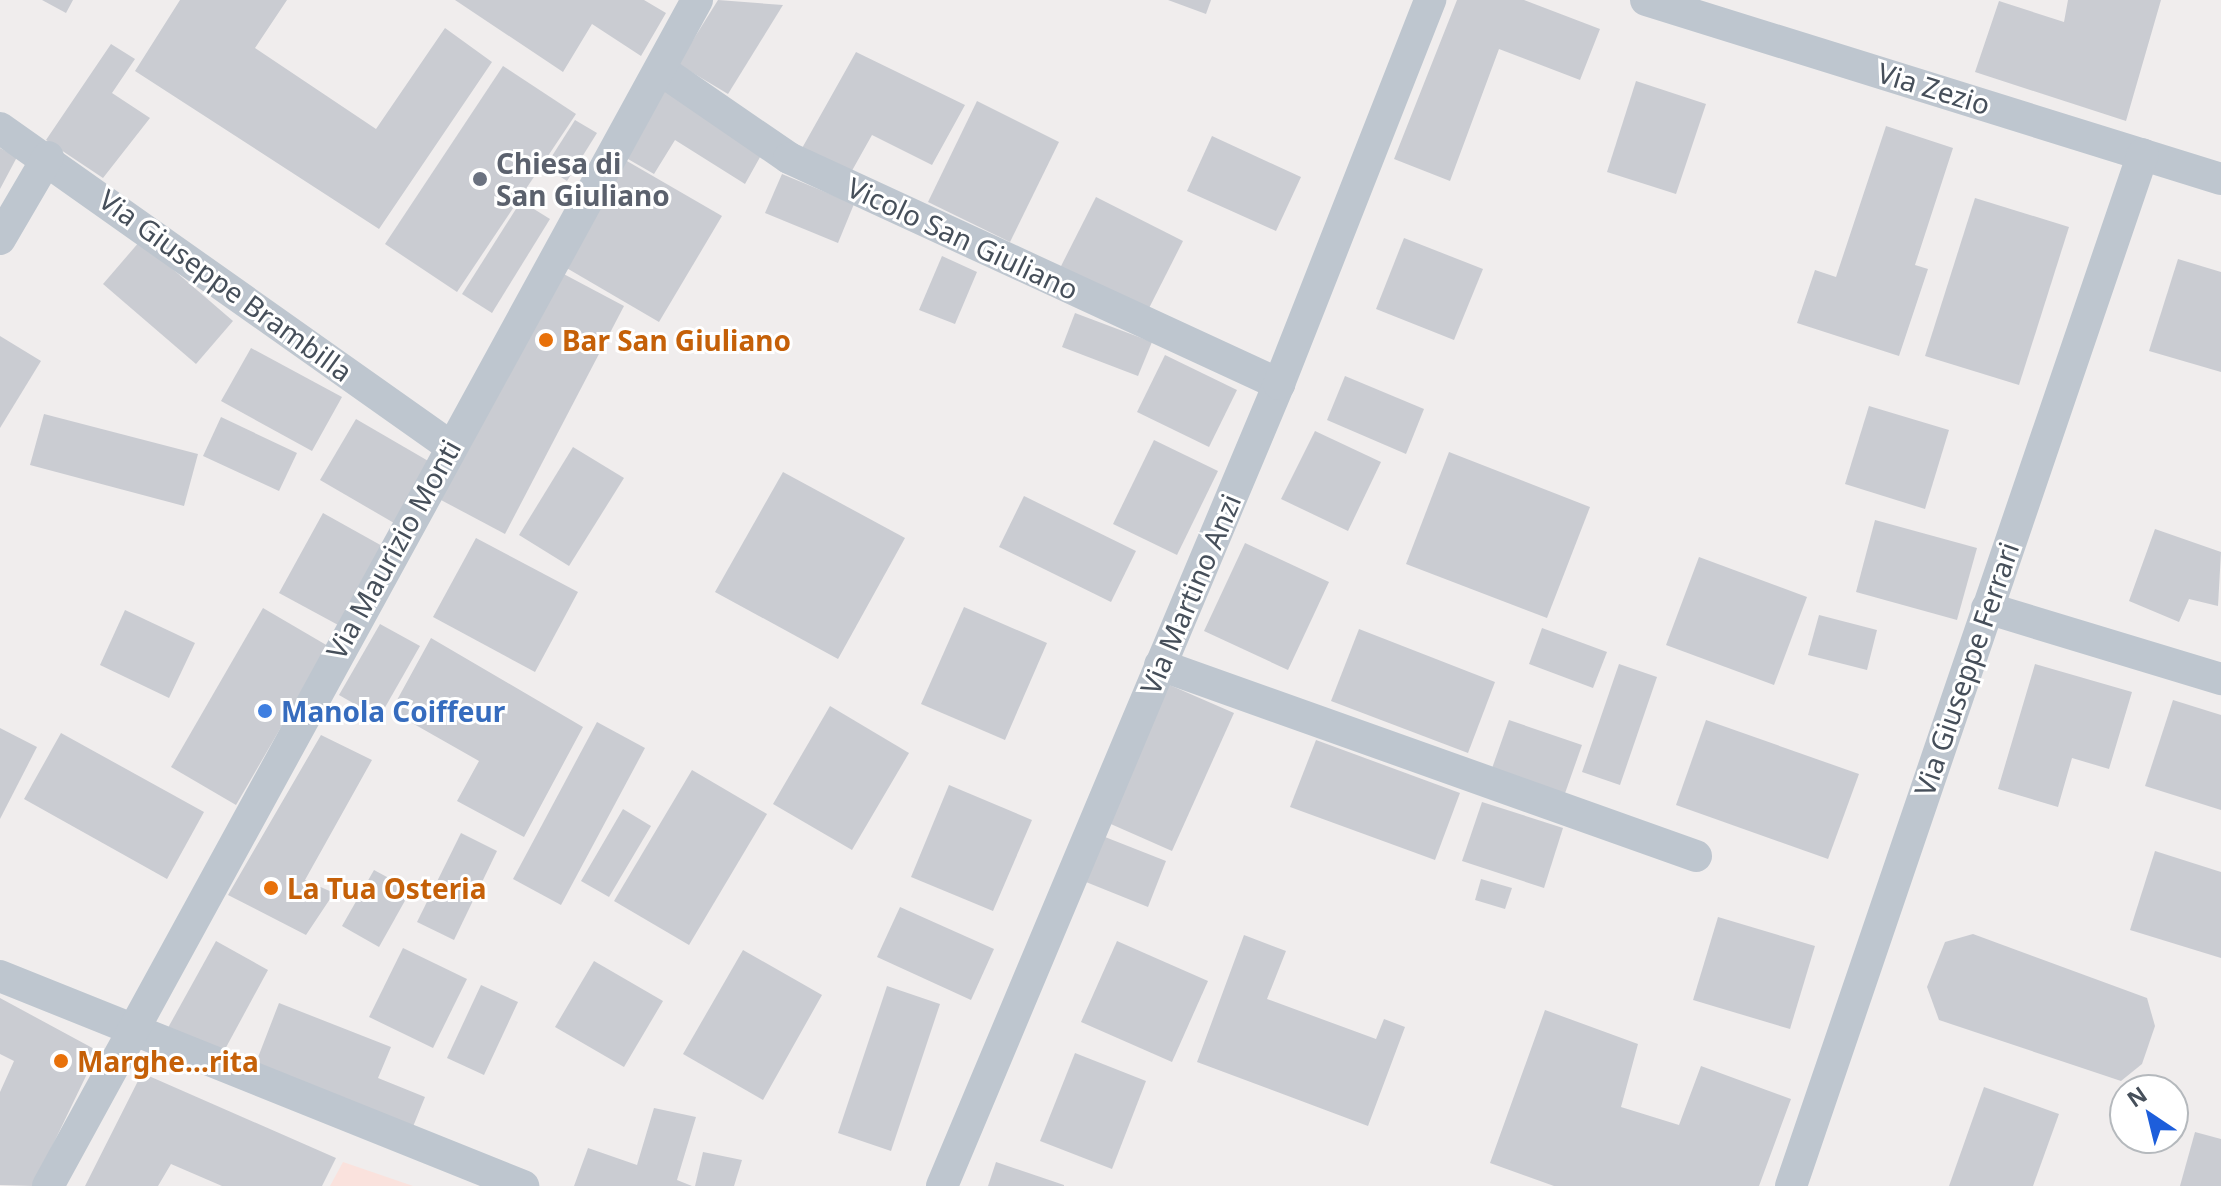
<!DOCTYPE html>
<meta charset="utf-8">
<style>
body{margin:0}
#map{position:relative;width:2221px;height:1186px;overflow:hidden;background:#f0eded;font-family:"Noto Sans",sans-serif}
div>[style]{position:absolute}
.medical>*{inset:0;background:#fae2dd}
.building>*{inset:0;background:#caccd2}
.street>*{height:32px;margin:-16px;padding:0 16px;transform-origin:16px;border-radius:16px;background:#bec6cf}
.dots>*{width:22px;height:22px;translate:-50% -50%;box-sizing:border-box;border:4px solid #fff;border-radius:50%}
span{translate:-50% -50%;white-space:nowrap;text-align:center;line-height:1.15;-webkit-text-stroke:6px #fff;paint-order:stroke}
.street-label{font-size:28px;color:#464f5a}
.worship-label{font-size:28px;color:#5b616d;font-weight:700}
.left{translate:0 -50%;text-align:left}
.food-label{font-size:28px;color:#c56008;font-weight:700}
.shop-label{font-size:28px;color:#366cbe;font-weight:700}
.north{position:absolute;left:2109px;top:1074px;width:80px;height:80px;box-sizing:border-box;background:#fff;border:2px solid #b5b9bd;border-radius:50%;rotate:325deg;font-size:22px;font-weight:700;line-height:32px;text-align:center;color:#464f5a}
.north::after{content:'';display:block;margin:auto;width:28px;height:36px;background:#1d5edb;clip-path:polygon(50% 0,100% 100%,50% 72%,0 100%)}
</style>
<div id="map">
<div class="medical">
<i style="clip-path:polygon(343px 1162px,413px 1186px,330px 1186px)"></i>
</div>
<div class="building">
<i style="clip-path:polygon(42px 0,73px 0,66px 13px)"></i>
<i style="clip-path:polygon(180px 0,287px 0,255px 48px,376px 129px,445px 28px,492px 62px,379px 229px,135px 71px)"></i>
<i style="clip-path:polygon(455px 0,644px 0,666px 13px,641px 56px,592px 24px,563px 72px)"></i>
<i style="clip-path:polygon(718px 0,783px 5px,728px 94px,678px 64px)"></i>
<i style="clip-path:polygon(1168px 0,1211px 0,1206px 14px)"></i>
<i style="clip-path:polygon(1457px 0,1524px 0,1600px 29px,1580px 80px,1499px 49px,1450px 181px,1394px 159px)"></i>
<i style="clip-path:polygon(2068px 0,2161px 0,2126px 121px,1975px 72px,1999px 1px,2064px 22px)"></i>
<i style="clip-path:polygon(111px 44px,135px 59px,112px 93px,150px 118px,103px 178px,46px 140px)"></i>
<i style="clip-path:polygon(856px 52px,965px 105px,932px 165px,872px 135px,849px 176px,801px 150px)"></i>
<i style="clip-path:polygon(503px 66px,576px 114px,457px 292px,385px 244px)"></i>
<i style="clip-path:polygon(1636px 81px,1706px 104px,1676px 194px,1607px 172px)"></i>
<i style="clip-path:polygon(664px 84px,764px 150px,745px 184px,675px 140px,654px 174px,621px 155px)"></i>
<i style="clip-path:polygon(977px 101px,1059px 142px,1010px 242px,928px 202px)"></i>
<i style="clip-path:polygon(575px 120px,597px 133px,567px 181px,545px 167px)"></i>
<i style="clip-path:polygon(1886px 126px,1953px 148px,1915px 265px,1928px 269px,1899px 356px,1797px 323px,1815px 270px,1836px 277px)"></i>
<i style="clip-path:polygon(1212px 136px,1301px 177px,1276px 231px,1187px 191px)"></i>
<i style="clip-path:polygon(0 148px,17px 157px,0 189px)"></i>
<i style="clip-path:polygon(620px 157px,722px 216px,659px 322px,558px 263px)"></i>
<i style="clip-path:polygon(782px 174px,854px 204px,838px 243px,765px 213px)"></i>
<i style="clip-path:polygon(1096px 197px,1183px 241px,1144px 318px,1057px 274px)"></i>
<i style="clip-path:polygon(1975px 198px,2069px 227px,2019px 385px,1925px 356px)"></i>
<i style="clip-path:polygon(521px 201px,550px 219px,492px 313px,462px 294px)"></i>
<i style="clip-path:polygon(1404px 238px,1483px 269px,1454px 340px,1376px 309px)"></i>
<i style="clip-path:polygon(140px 241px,233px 321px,196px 364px,103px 284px)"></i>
<i style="clip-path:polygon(942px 256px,977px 272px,955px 324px,919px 310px)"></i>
<i style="clip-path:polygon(2178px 259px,2221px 272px,2221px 372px,2149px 351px)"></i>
<i style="clip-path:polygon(558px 271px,624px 306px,505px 534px,441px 500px)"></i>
<i style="clip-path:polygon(1075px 313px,1152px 342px,1138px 376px,1062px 347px)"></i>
<i style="clip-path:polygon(0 336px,41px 361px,0 428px)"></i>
<i style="clip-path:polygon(251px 348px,342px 397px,312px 451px,221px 401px)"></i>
<i style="clip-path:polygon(1165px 355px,1237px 390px,1209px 447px,1137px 412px)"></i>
<i style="clip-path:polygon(1345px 376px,1424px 409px,1406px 454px,1327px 420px)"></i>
<i style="clip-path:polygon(1869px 406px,1949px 430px,1925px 509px,1845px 484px)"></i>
<i style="clip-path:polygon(44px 414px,198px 454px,184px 506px,30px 465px)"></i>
<i style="clip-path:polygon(221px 417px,297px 453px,279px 491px,203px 456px)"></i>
<i style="clip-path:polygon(356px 419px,430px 462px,394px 523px,320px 480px)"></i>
<i style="clip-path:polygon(1315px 431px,1381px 462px,1348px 531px,1281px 499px)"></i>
<i style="clip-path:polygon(1154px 440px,1218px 471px,1177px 555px,1113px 524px)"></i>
<i style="clip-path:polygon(573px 447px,624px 478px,569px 566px,519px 535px)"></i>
<i style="clip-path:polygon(1449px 452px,1590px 507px,1547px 618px,1406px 564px)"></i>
<i style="clip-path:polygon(783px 472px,905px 538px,838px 659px,715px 592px)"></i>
<i style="clip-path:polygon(1024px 496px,1136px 551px,1111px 602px,999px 547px)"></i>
<i style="clip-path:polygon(323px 513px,384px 547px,340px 626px,279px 593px)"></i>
<i style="clip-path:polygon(1875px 520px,1977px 548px,1957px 620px,1856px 592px)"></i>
<i style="clip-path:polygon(2155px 529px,2221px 552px,2218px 606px,2189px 599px,2179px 622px,2129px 601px)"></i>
<i style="clip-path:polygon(476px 538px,578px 592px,535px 672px,433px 617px)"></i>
<i style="clip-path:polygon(1245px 543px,1329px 582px,1288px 670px,1204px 631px)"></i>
<i style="clip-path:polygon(1699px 557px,1807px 597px,1774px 685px,1666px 645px)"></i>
<i style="clip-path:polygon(964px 607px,1047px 643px,1005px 740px,921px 704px)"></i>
<i style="clip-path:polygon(263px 608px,328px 646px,236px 805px,171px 767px)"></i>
<i style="clip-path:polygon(125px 610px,195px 643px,169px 698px,100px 665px)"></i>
<i style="clip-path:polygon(1819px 615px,1877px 630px,1867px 670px,1808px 655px)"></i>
<i style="clip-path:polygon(380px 624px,420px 646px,379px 718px,339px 695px)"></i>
<i style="clip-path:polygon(1542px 628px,1607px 652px,1593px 688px,1529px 664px)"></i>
<i style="clip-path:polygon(1359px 629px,1495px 682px,1468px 753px,1331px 701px)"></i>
<i style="clip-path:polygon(431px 638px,583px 727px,524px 837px,457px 801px,479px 761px,391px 711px)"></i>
<i style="clip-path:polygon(1619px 664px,1657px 677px,1620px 785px,1582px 772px)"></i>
<i style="clip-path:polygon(2035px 664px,2132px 692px,2109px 769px,2072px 758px,2058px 807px,1998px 789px)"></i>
<i style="clip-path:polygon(1165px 683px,1234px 713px,1172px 851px,1104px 821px)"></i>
<i style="clip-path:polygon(2173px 700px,2221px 715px,2221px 810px,2145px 786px)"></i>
<i style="clip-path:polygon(830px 706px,909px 753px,852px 850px,773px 804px)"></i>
<i style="clip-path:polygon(1509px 720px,1582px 745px,1563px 799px,1490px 774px)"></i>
<i style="clip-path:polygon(1706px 720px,1859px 774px,1828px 859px,1676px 805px)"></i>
<i style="clip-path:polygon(597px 722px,645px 748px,561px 905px,513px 879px)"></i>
<i style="clip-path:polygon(0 728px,37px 747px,0 819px)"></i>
<i style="clip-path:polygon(61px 733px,204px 812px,167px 879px,24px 799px)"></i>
<i style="clip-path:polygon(321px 735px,372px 760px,305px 880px,334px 893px,306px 935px,228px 895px)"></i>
<i style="clip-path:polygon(1316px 740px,1460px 793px,1435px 860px,1290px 807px)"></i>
<i style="clip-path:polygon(692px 770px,767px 814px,689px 945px,614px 901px)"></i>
<i style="clip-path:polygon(949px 785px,1032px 820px,993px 911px,911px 877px)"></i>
<i style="clip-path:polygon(1482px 802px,1563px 828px,1544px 888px,1462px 861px)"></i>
<i style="clip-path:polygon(623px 809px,651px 826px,609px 897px,581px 881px)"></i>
<i style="clip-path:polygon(461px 833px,497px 851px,454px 940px,417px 922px)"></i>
<i style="clip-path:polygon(1105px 837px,1166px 861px,1148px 907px,1086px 882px)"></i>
<i style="clip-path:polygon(2155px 851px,2221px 872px,2221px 958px,2130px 930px)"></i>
<i style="clip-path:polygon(374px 870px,411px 890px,379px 947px,342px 926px)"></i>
<i style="clip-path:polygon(1481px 879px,1512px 888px,1505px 909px,1475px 900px)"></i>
<i style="clip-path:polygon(900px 907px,994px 949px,971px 1000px,877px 957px)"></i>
<i style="clip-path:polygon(1718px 917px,1815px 946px,1790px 1029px,1693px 1000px)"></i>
<i style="clip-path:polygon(1973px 934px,2147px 998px,2155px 1026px,2142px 1064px,2121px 1081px,1939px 1020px,1927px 987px,1945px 942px)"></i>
<i style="clip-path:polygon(1244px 935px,1286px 951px,1267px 999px,1376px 1039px,1384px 1019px,1405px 1027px,1368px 1126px,1197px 1062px)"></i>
<i style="clip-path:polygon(216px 941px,268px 970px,217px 1064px,164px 1035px)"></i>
<i style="clip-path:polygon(1117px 941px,1208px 981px,1172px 1062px,1081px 1022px)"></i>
<i style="clip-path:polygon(403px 948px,467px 979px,433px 1048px,369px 1017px)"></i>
<i style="clip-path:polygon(743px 950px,822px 995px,763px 1100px,683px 1054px)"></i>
<i style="clip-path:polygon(594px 961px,663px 1001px,624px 1067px,555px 1027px)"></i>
<i style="clip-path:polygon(481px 985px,518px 1002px,484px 1075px,447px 1058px)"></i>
<i style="clip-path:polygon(887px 986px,940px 1004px,891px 1151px,838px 1133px)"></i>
<i style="clip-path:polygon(0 998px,98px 1051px,33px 1186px,0 1185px,0 1092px,14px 1061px,0 1054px)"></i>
<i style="clip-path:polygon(279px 1003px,391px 1047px,378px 1078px,425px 1097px,408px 1139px,250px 1078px)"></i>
<i style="clip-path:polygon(1545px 1010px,1638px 1044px,1621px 1107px,1679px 1125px,1701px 1066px,1791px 1099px,1759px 1186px,1554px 1186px,1490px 1163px)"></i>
<i style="clip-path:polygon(1075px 1053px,1146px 1081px,1112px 1169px,1040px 1141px)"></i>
<i style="clip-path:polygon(142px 1073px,336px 1158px,322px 1186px,222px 1186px,171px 1164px,158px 1186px,85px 1186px)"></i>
<i style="clip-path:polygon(1984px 1087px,2059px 1114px,2033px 1186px,1949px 1186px)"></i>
<i style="clip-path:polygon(654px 1108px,696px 1117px,677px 1180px,692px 1186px,574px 1186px,588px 1148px,637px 1165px)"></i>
<i style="clip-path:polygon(2195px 1132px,2221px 1139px,2221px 1186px,2180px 1186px)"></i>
<i style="clip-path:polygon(703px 1152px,742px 1160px,734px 1186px,695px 1186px)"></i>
<i style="clip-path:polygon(996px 1162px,1064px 1185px,1064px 1186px,988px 1186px)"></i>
</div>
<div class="street">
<i style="left:1646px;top:0;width:602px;rotate:17.29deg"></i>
<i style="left:661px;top:70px;width:155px;rotate:34.5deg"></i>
<i style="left:789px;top:158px;width:540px;rotate:24.76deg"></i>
<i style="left:0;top:128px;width:551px;rotate:35.25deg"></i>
<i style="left:0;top:239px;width:95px;rotate:-59.7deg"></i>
<i style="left:1987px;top:608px;width:245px;rotate:16.9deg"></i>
<i style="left:1160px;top:665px;width:569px;rotate:19.61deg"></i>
<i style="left:0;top:976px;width:564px;rotate:21.88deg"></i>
<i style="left:48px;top:1186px;width:1352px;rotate:-61.31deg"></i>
<i style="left:942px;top:1186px;width:870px;rotate:-67.21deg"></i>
<i style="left:1279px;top:384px;width:413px;rotate:-68.5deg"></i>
<i style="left:1791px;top:1186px;width:1090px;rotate:-71.17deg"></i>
</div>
<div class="dots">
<i style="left:480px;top:179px;background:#6b7280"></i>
<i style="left:546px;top:340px;background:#e8710a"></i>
<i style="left:265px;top:711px;background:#3f7fe0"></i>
<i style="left:271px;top:888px;background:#e8710a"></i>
<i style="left:61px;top:1061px;background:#e8710a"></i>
</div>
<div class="street-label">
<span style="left:1934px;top:88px;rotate:17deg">Via Zezio</span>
<span style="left:963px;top:238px;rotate:25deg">Vicolo San Giuliano</span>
<span style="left:226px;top:285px;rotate:36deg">Via Giuseppe Brambilla</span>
<span style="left:393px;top:549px;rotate:-61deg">Via Maurizio Monti</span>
<span style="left:1190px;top:594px;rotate:-67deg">Via Martino Anzi</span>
<span style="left:1966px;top:669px;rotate:-71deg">Via Giuseppe Ferrari</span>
</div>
<div class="worship-label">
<span class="left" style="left:496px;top:179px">Chiesa di<br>San Giuliano</span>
</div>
<div class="food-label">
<span class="left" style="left:562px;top:340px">Bar San Giuliano</span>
<span class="left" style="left:287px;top:888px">La Tua Osteria</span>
<span class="left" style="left:77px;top:1061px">Marghe…rita</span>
</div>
<div class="shop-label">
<span class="left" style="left:281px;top:711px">Manola Coiffeur</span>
</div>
<div class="north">N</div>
</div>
